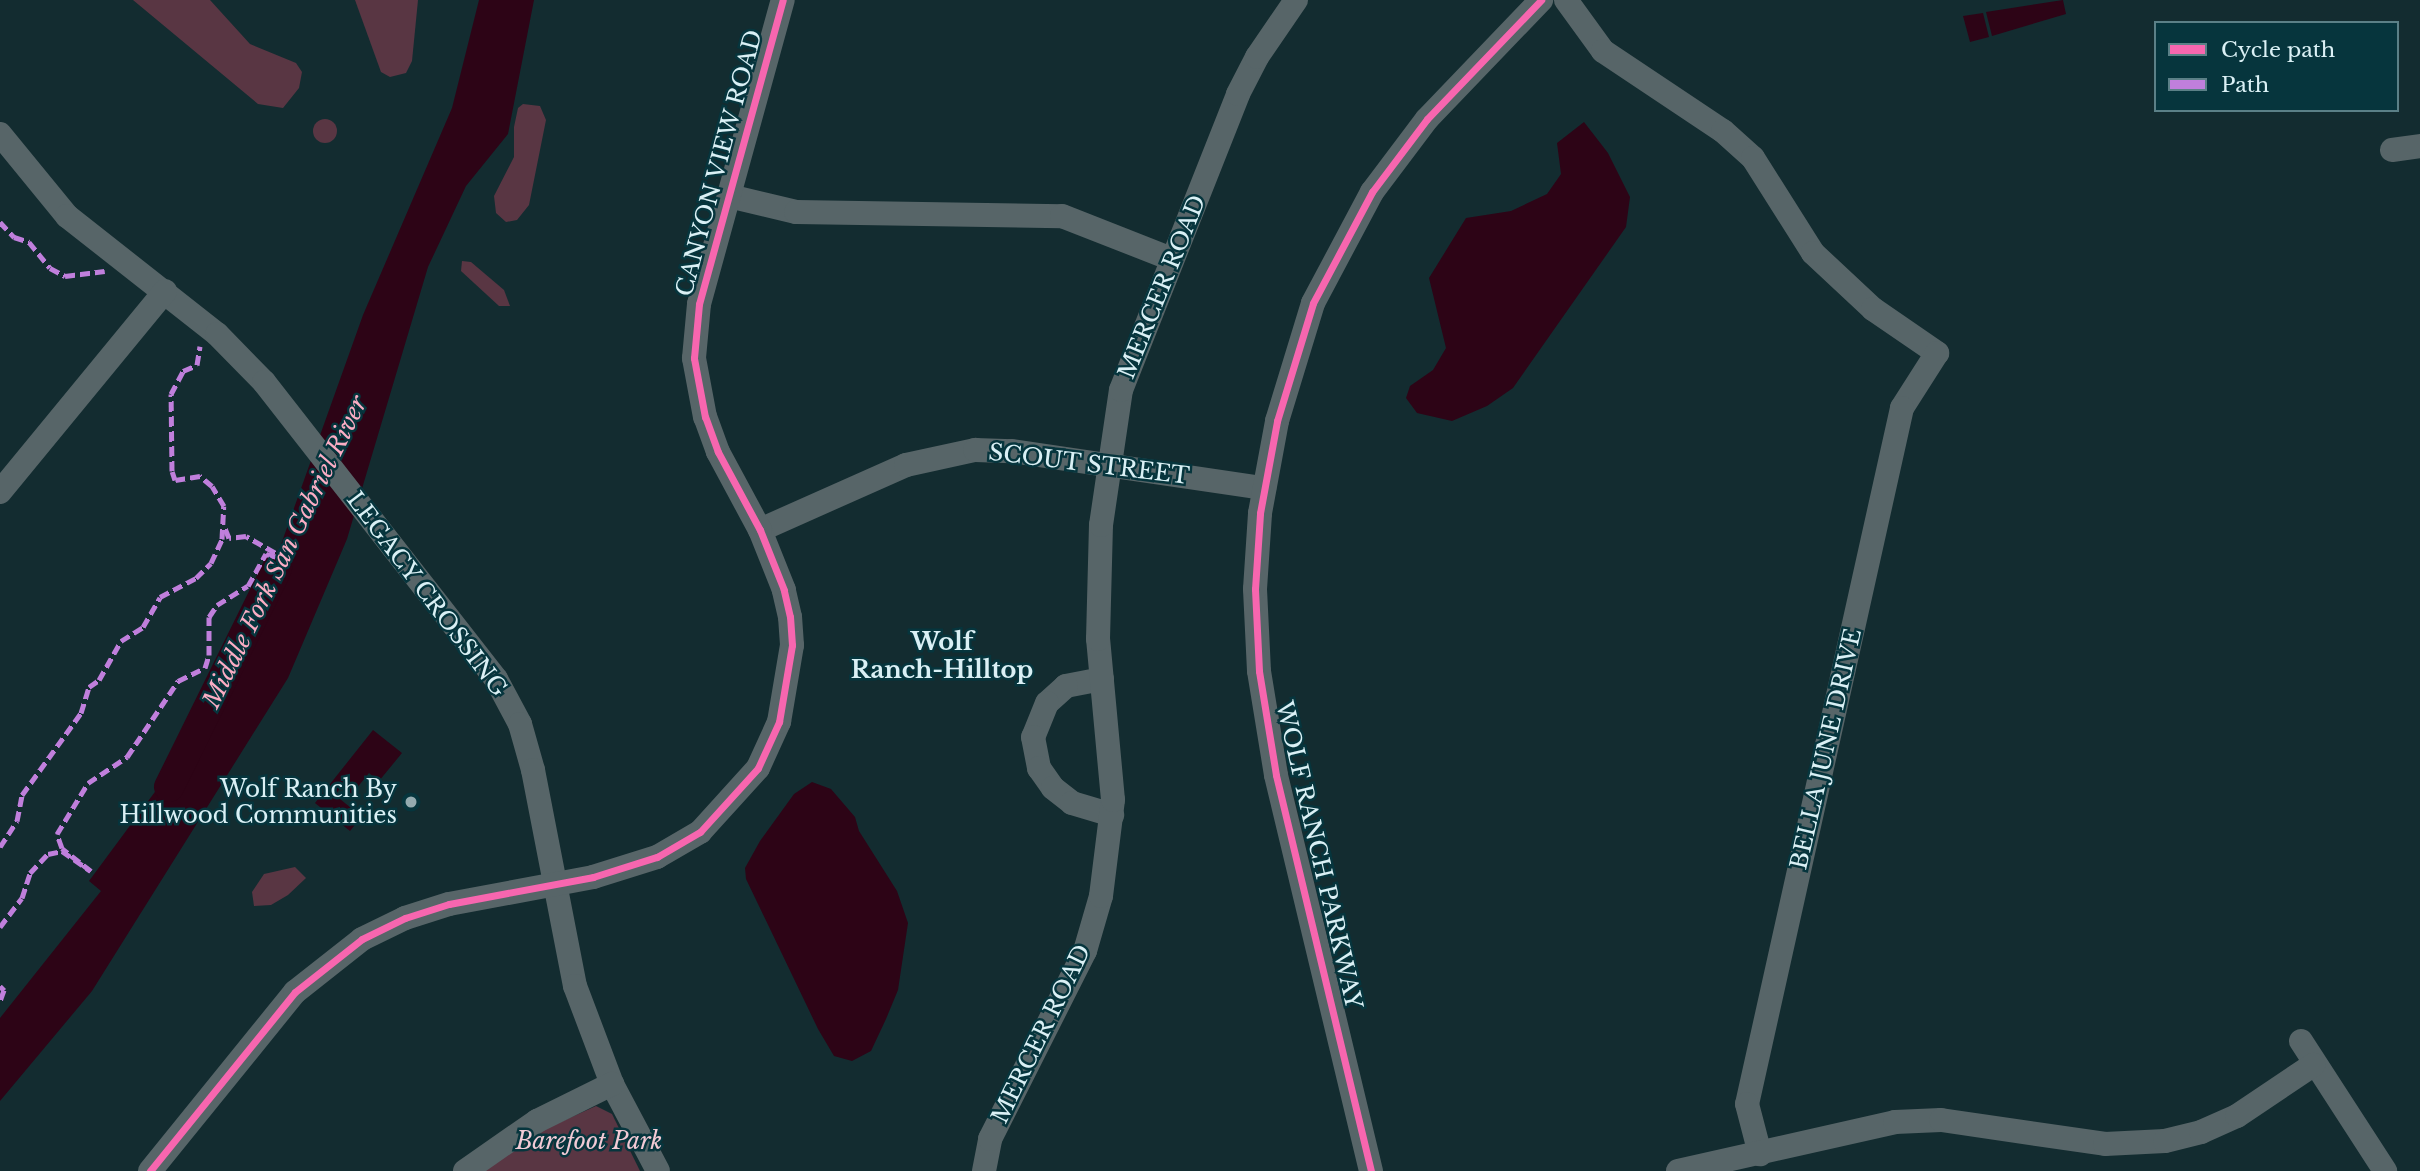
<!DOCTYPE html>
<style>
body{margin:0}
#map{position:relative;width:2420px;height:1171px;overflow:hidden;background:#132c30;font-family:"Libre Baskerville",serif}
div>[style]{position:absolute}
.green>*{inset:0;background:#593643}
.round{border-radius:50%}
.water>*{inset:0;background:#2d0416}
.river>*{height:30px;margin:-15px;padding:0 15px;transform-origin:15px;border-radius:15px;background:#2d0416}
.minor>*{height:24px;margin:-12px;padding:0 12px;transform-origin:12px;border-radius:12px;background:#576568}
.quiet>*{height:5px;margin-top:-2.5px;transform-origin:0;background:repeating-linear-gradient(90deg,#c07fdc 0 10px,transparent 0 15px)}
.cycleway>*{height:7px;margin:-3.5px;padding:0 3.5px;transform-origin:3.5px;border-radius:3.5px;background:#f766af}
.dots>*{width:19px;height:19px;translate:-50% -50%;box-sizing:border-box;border:4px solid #06353d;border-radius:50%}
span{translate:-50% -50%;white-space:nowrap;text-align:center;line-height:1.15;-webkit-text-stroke:5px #06353d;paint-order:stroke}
.street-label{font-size:23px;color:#daf0f5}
.poi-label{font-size:23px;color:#daf0f5}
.right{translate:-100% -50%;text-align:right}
.park-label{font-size:23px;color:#f2cad5;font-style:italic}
.water-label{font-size:24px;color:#fbadc4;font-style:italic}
.neighbourhood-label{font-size:24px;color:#daf0f5;font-weight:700}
.legend{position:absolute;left:2154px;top:21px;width:245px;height:91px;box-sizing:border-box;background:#06353d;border:2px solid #5b8087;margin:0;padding:9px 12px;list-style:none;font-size:21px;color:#daf0f5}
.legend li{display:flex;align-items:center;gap:14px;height:35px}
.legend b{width:35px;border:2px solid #5b8087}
</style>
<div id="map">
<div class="green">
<i style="clip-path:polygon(133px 0,210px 0,250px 44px,296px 63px,302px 72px,299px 88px,283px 108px,258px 104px)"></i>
<i style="clip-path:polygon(355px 0,418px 0,412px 61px,406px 73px,390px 77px,381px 72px)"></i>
<i style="clip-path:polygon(523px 104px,540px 106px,546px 120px,529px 205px,517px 220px,506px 222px,496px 213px,494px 196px,514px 157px,514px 127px,518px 108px)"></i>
<i class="round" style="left:313px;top:119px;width:24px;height:24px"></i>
<i style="clip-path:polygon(462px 261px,471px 262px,504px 290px,510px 306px,499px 306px,461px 271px)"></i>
<i style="clip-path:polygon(295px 867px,306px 878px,288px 895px,271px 905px,254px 906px,252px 892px,264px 874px)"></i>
<i style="clip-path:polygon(596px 1106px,612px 1114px,640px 1171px,483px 1171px,545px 1129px)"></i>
</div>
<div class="water">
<i style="clip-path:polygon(479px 0,534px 0,508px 134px,466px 186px,428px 267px,347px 539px,288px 678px,92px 991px,0 1101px,0 1018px,101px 891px,89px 881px,200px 731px,249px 634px,363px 315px,452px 108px)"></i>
<i style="clip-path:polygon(2063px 0,2066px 14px,1992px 36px,1986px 12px)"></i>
<i style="clip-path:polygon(1983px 13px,1989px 37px,1970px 42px,1963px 16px)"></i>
<i style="clip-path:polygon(1584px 122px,1608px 153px,1630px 197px,1626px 227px,1513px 388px,1487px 406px,1452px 421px,1417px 413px,1406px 398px,1410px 386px,1433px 370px,1446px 348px,1429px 278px,1466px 218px,1511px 211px,1547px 194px,1561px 174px,1557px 143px)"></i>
<i style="clip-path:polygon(373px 730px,402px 753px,379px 781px,369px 773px,352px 794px,342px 786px,335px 795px,356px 812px,352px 817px,358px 821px,350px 831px,315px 803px)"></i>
<i style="clip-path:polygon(812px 782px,831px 789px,855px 817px,859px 831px,897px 891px,908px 923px,898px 990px,886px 1019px,871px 1051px,852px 1061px,834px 1056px,818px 1029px,746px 879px,745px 868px,760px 841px,794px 794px)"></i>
</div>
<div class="river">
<i style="left:169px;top:787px;width:244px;rotate:-63.7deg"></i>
</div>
<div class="minor">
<i style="left:1566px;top:0;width:63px;rotate:54deg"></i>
<i style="left:1603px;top:51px;width:144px;rotate:33.7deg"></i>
<i style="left:1723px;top:131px;width:40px;rotate:42deg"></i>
<i style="left:1753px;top:158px;width:112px;rotate:57.7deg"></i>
<i style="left:1813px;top:253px;width:82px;rotate:43deg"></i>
<i style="left:1873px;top:309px;width:78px;rotate:34.5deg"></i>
<i style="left:1937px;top:353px;width:65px;rotate:122.5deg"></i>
<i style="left:1902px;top:408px;width:713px;rotate:102.55deg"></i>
<i style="left:1747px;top:1104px;width:52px;rotate:75.4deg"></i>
<i style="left:0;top:134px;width:106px;rotate:50.7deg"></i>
<i style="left:67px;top:216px;width:191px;rotate:38.2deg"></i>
<i style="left:217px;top:334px;width:67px;rotate:45.6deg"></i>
<i style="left:264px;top:382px;width:377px;rotate:52deg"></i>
<i style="left:496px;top:679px;width:51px;rotate:61.9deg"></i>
<i style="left:520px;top:724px;width:48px;rotate:74.2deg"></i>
<i style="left:533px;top:770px;width:220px;rotate:79deg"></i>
<i style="left:575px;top:986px;width:105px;rotate:69.3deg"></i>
<i style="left:612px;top:1084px;width:98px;rotate:62.1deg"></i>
<i style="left:2392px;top:150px;width:28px;rotate:-8deg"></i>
<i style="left:729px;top:196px;width:69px;rotate:13.4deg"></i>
<i style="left:796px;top:212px;width:266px;rotate:0.9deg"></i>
<i style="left:1062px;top:216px;width:118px;rotate:21.4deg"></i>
<i style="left:0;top:492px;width:260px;rotate:-50.6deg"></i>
<i style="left:760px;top:530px;width:160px;rotate:-24deg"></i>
<i style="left:906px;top:465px;width:71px;rotate:-12.3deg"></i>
<i style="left:975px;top:450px;width:37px;rotate:2deg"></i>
<i style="left:1012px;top:451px;width:255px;rotate:8.4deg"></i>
<i style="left:1102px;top:679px;width:37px;rotate:169deg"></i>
<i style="left:1066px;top:686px;width:25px;rotate:138deg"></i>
<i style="left:1047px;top:703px;width:37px;rotate:112deg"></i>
<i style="left:1033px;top:737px;width:32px;rotate:79deg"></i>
<i style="left:1039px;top:768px;width:24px;rotate:55deg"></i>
<i style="left:1053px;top:788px;width:24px;rotate:38deg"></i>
<i style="left:1072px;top:803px;width:42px;rotate:16.7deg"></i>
<i style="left:2301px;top:1041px;width:155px;rotate:57.1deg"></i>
<i style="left:150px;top:1171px;width:230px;rotate:-51deg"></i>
<i style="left:295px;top:992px;width:85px;rotate:-38.3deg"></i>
<i style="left:362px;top:939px;width:48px;rotate:-26deg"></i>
<i style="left:405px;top:918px;width:46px;rotate:-17.7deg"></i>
<i style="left:449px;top:904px;width:147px;rotate:-10.6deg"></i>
<i style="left:593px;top:877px;width:67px;rotate:-17.4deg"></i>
<i style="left:657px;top:857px;width:50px;rotate:-30.2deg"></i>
<i style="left:700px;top:832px;width:86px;rotate:-47.8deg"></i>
<i style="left:758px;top:768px;width:51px;rotate:-65.5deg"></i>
<i style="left:779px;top:722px;width:78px;rotate:-80.4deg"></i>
<i style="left:792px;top:645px;width:28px;rotate:-94deg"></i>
<i style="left:790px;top:617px;width:28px;rotate:-103deg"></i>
<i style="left:784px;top:590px;width:65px;rotate:-111.8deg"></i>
<i style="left:760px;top:530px;width:89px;rotate:-118.3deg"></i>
<i style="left:718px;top:452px;width:37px;rotate:-110deg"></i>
<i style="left:705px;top:417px;width:60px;rotate:-100.6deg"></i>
<i style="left:694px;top:358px;width:54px;rotate:-84.7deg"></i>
<i style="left:699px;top:304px;width:315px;rotate:-74.6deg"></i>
<i style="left:465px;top:1171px;width:88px;rotate:-34.8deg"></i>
<i style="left:537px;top:1121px;width:84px;rotate:-26.3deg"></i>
<i style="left:984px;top:1171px;width:33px;rotate:-79deg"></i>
<i style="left:990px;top:1139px;width:211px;rotate:-63.2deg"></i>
<i style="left:1085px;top:951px;width:57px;rotate:-73.8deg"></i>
<i style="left:1101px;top:896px;width:97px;rotate:-82.9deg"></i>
<i style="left:1113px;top:800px;width:162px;rotate:-95.3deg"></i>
<i style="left:1098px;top:639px;width:114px;rotate:-88.5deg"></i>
<i style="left:1101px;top:525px;width:136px;rotate:-81.6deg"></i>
<i style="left:1121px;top:390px;width:318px;rotate:-68.4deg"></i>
<i style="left:1238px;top:94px;width:42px;rotate:-62.8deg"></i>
<i style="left:1257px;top:57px;width:69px;rotate:-55.6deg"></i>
<i style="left:1371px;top:1171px;width:407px;rotate:-103.5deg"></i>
<i style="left:1276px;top:775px;width:105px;rotate:-99.3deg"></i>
<i style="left:1259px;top:671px;width:82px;rotate:-92.8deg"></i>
<i style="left:1255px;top:589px;width:76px;rotate:-86.2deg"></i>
<i style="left:1260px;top:513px;width:94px;rotate:-79.5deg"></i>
<i style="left:1277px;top:421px;width:123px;rotate:-73deg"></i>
<i style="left:1313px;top:303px;width:126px;rotate:-62deg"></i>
<i style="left:1372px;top:192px;width:91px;rotate:-53deg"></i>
<i style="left:1427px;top:119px;width:165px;rotate:-46.2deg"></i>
<i style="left:1678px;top:1171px;width:222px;rotate:-12.7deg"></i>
<i style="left:1895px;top:1122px;width:46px;rotate:-2.5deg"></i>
<i style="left:1941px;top:1120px;width:166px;rotate:8.3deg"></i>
<i style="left:2105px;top:1144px;width:60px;rotate:-2.9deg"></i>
<i style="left:2165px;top:1141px;width:37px;rotate:-14deg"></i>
<i style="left:2201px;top:1132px;width:39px;rotate:-24deg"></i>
<i style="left:2237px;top:1116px;width:92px;rotate:-33.9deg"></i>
</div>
<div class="quiet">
<i style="left:0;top:222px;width:21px;rotate:47deg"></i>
<i style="left:14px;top:237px;width:16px;rotate:18deg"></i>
<i style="left:29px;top:242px;width:33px;rotate:51deg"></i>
<i style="left:50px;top:268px;width:17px;rotate:28deg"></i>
<i style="left:65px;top:276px;width:40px;rotate:-7.1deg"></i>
<i style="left:0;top:847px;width:31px;rotate:-57deg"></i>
<i style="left:17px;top:821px;width:26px;rotate:-79deg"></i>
<i style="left:22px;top:795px;width:101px;rotate:-54.3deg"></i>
<i style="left:81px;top:713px;width:27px;rotate:-73deg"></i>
<i style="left:89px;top:687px;width:12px;rotate:-35deg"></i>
<i style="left:99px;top:680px;width:45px;rotate:-60.6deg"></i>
<i style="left:121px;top:641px;width:26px;rotate:-32deg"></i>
<i style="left:143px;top:627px;width:34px;rotate:-60deg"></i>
<i style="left:160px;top:597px;width:41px;rotate:-27.8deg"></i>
<i style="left:196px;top:578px;width:21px;rotate:-45deg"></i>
<i style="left:211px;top:563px;width:26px;rotate:-65deg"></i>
<i style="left:222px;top:539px;width:33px;rotate:-87deg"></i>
<i style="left:224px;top:506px;width:23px;rotate:-121deg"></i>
<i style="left:212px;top:486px;width:16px;rotate:-140deg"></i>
<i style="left:200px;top:476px;width:25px;rotate:171deg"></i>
<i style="left:175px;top:480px;width:9px;rotate:-108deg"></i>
<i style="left:172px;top:471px;width:77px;rotate:-90.7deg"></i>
<i style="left:171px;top:394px;width:26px;rotate:-62deg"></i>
<i style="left:183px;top:371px;width:15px;rotate:-23deg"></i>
<i style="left:197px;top:365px;width:19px;rotate:-81deg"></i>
<i style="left:0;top:927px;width:36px;rotate:-53deg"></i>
<i style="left:22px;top:898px;width:26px;rotate:-72deg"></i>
<i style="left:30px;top:873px;width:26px;rotate:-47deg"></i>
<i style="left:48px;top:854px;width:14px;rotate:-12deg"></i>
<i style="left:62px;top:851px;width:35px;rotate:35deg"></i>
<i style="left:91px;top:871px;width:37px;rotate:-142deg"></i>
<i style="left:62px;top:848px;width:15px;rotate:-110deg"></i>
<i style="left:57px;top:834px;width:60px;rotate:-58.7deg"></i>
<i style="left:88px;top:783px;width:47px;rotate:-33.7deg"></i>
<i style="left:127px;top:757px;width:92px;rotate:-56.1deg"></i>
<i style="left:178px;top:681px;width:30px;rotate:-26deg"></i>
<i style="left:205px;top:668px;width:14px;rotate:-73deg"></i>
<i style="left:209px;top:655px;width:38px;rotate:-90deg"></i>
<i style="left:209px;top:617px;width:14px;rotate:-56deg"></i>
<i style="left:217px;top:605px;width:36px;rotate:-32deg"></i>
<i style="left:248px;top:586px;width:37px;rotate:-61deg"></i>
<i style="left:266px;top:554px;width:23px;rotate:15deg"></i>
<i style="left:288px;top:560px;width:48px;rotate:-150.3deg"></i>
<i style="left:246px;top:536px;width:17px;rotate:173deg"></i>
<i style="left:229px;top:538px;width:11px;rotate:-112deg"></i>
<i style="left:0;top:986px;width:6px;rotate:45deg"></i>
<i style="left:4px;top:990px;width:12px;rotate:110deg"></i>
</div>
<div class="cycleway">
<i style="left:150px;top:1171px;width:230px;rotate:-51deg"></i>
<i style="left:295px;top:992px;width:85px;rotate:-38.3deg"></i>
<i style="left:362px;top:939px;width:48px;rotate:-26deg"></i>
<i style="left:405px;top:918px;width:46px;rotate:-17.7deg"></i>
<i style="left:449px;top:904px;width:147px;rotate:-10.6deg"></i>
<i style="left:593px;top:877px;width:67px;rotate:-17.4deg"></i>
<i style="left:657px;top:857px;width:50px;rotate:-30.2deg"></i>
<i style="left:700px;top:832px;width:86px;rotate:-47.8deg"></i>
<i style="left:758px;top:768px;width:51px;rotate:-65.5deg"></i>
<i style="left:779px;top:722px;width:78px;rotate:-80.4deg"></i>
<i style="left:792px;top:645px;width:28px;rotate:-94deg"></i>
<i style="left:790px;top:617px;width:28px;rotate:-103deg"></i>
<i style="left:784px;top:590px;width:65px;rotate:-111.8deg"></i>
<i style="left:760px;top:530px;width:89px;rotate:-118.3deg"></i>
<i style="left:718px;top:452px;width:37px;rotate:-110deg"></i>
<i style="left:705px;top:417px;width:60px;rotate:-100.6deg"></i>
<i style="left:694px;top:358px;width:54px;rotate:-84.7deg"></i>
<i style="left:699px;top:304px;width:315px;rotate:-74.6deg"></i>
<i style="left:1371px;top:1171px;width:407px;rotate:-103.5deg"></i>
<i style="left:1276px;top:775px;width:105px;rotate:-99.3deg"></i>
<i style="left:1259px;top:671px;width:82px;rotate:-92.8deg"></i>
<i style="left:1255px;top:589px;width:76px;rotate:-86.2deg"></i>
<i style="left:1260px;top:513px;width:94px;rotate:-79.5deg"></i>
<i style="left:1277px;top:421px;width:123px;rotate:-73deg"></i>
<i style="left:1313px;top:303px;width:126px;rotate:-62deg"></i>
<i style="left:1372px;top:192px;width:91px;rotate:-53deg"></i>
<i style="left:1427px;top:119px;width:165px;rotate:-46.2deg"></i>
</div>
<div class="dots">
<i style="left:411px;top:802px;background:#94abb0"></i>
</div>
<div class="street-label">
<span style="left:719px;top:163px;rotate:-75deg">CANYON VIEW ROAD</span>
<span style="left:1162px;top:287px;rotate:-68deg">MERCER ROAD</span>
<span style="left:1089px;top:464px;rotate:7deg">SCOUT STREET</span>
<span style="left:427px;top:594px;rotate:53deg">LEGACY CROSSING</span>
<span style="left:1826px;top:749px;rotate:-77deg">BELLA JUNE DRIVE</span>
<span style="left:1319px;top:855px;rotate:77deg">WOLF RANCH PARKWAY</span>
<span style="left:1041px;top:1034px;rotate:-64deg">MERCER ROAD</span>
</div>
<div class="poi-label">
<span class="right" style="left:397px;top:802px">Wolf Ranch By<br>Hillwood Communities</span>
</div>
<div class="park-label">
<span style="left:589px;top:1141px">Barefoot Park</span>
</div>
<div class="water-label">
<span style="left:285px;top:552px;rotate:-64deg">Middle Fork San Gabriel River</span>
</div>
<div class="neighbourhood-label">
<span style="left:942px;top:656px">Wolf<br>Ranch-Hilltop</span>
</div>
<ul class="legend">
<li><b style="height:9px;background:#f766af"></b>Cycle path</li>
<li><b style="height:9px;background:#c07fdc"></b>Path</li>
</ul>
</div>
